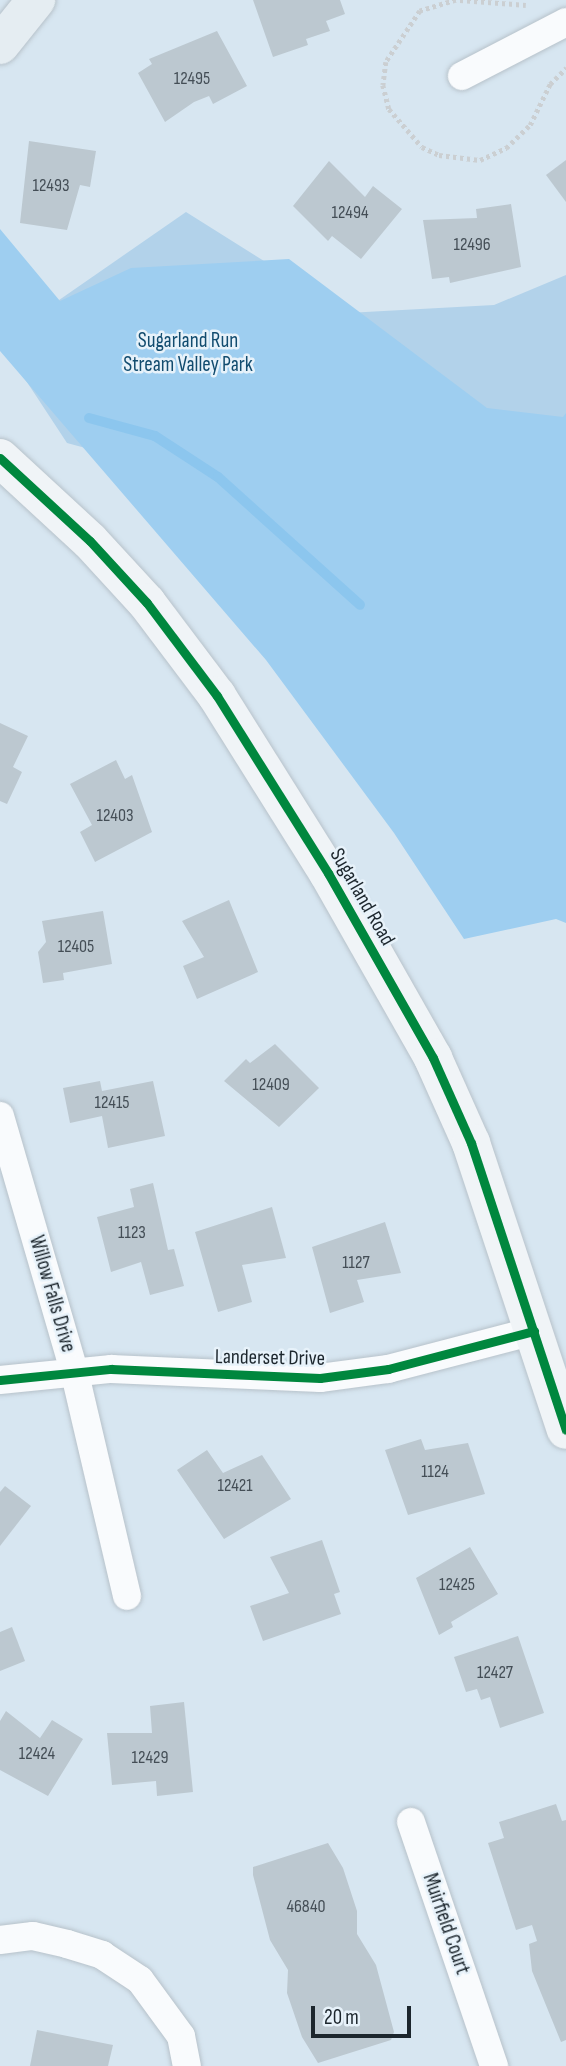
<!DOCTYPE html>
<style>
body{margin:0}
#map{position:relative;width:566px;height:2066px;overflow:hidden;background:#d7e6f1;font-family:"Sofia Sans Condensed",sans-serif}
div>[style]{position:absolute}
.green>*{inset:0;background:#b2d2ea}
.forest>*{inset:0;background:#9ecef0}
.stream>*{height:10px;margin:-5px;padding:0 5px;transform-origin:5px;border-radius:5px;background:#8cc6ee}
.building>*{inset:0;background:#bcc8d0}
.path>*{height:4.5px;margin-top:-2.25px;transform-origin:0;background:repeating-linear-gradient(90deg,#cbcfd2 0 3.5px,transparent 0 7px)}
.roads{filter:drop-shadow(0 0 2px #b7c2ca) drop-shadow(0 0 2px #b7c2ca)}
.street>*{height:28px;margin:-14px;padding:0 14px;transform-origin:14px;border-radius:14px;background:#f9fbfd}
.secondary>*{height:38px;margin:-19px;padding:0 19px;transform-origin:19px;border-radius:19px;background:#f0f4f7}
.primary>*{height:38px;margin:-19px;padding:0 19px;transform-origin:19px;border-radius:19px;background:#e5edf2}
.cycleway>*{height:9px;margin:-4.5px;padding:0 4.5px;transform-origin:4.5px;border-radius:4.5px;background:#00873e}
span{translate:-50% -50%;white-space:nowrap;text-align:center;line-height:1.15;-webkit-text-stroke:5px #e7f2fa;paint-order:stroke}
.number-label{font-size:18px;color:#444e56}
.number-label span{-webkit-text-stroke-width:0}
.park-label{font-size:21px;color:#124c6f}
.street-label{font-size:21px;color:#1c262d}
.scale{position:absolute;left:311px;top:2006px;width:100px;height:32px;box-sizing:border-box;border:4px solid #1c262d;border-top:0;padding-left:9px;font-size:21px;line-height:24px;white-space:nowrap;color:#1c262d;-webkit-text-stroke:5px #e7f2fa;paint-order:stroke}
</style>
<div id="map">
<div class="green">
<i style="clip-path:polygon(186px 212px,347px 313px,494px 305px,566px 275px,566px 579px,67px 443px,0 341px)"></i>
</div>
<div class="forest">
<i style="clip-path:polygon(0 229px,60px 301px,131px 268px,289px 259px,487px 408px,563px 417px,566px 413px,566px 923px,556px 919px,464px 939px,394px 833px,266px 660px,0 351px)"></i>
</div>
<div class="stream">
<i style="left:89px;top:418px;width:68px;rotate:15.3deg"></i>
<i style="left:155px;top:436px;width:75px;rotate:33.1deg"></i>
<i style="left:218px;top:477px;width:191px;rotate:42deg"></i>
</div>
<div class="building">
<i style="clip-path:polygon(253px 0,340px 0,345px 14px,326px 21px,330px 31px,306px 39px,308px 45px,273px 57px)"></i>
<i style="clip-path:polygon(217px 31px,247px 86px,213px 104px,209px 96px,194px 102px,165px 122px,138px 73px,152px 64px,149px 59px)"></i>
<i style="clip-path:polygon(29px 141px,96px 151px,90px 187px,80px 185px,67px 230px,20px 223px)"></i>
<i style="clip-path:polygon(566px 160px,566px 202px,546px 175px)"></i>
<i style="clip-path:polygon(329px 161px,365px 197px,373px 186px,402px 209px,361px 259px,332px 236px,328px 241px,293px 206px)"></i>
<i style="clip-path:polygon(511px 204px,521px 267px,450px 283px,449px 277px,432px 279px,423px 220px,477px 218px,476px 209px)"></i>
<i style="clip-path:polygon(0 723px,28px 736px,13px 767px,22px 772px,7px 804px,0 801px)"></i>
<i style="clip-path:polygon(116px 760px,125px 779px,132px 775px,152px 832px,95px 862px,80px 832px,92px 825px,70px 784px)"></i>
<i style="clip-path:polygon(229px 900px,258px 972px,197px 999px,183px 966px,204px 957px,182px 921px)"></i>
<i style="clip-path:polygon(103px 911px,112px 964px,63px 973px,64px 980px,43px 983px,38px 952px,46px 942px,42px 921px)"></i>
<i style="clip-path:polygon(275px 1044px,319px 1088px,279px 1127px,224px 1081px,246px 1059px,250px 1063px)"></i>
<i style="clip-path:polygon(100px 1081px,102px 1091px,153px 1081px,165px 1136px,108px 1148px,102px 1116px,70px 1123px,63px 1088px)"></i>
<i style="clip-path:polygon(153px 1183px,168px 1250px,174px 1249px,184px 1286px,150px 1295px,141px 1262px,111px 1272px,97px 1217px,134px 1207px,130px 1189px)"></i>
<i style="clip-path:polygon(272px 1207px,286px 1258px,242px 1265px,252px 1302px,218px 1312px,195px 1232px)"></i>
<i style="clip-path:polygon(385px 1222px,401px 1273px,357px 1280px,364px 1302px,330px 1313px,312px 1247px)"></i>
<i style="clip-path:polygon(421px 1439px,425px 1450px,468px 1443px,485px 1494px,408px 1515px,385px 1450px)"></i>
<i style="clip-path:polygon(207px 1450px,223px 1473px,262px 1455px,291px 1499px,224px 1539px,177px 1470px)"></i>
<i style="clip-path:polygon(5px 1486px,31px 1506px,0 1546px,0 1492px)"></i>
<i style="clip-path:polygon(322px 1540px,340px 1592px,334px 1594px,341px 1614px,263px 1641px,250px 1606px,289px 1593px,270px 1557px)"></i>
<i style="clip-path:polygon(470px 1547px,498px 1594px,451px 1622px,453px 1627px,439px 1635px,416px 1578px)"></i>
<i style="clip-path:polygon(12px 1627px,25px 1661px,0 1671px,0 1632px)"></i>
<i style="clip-path:polygon(518px 1636px,544px 1713px,500px 1728px,490px 1697px,481px 1700px,477px 1689px,466px 1692px,454px 1657px)"></i>
<i style="clip-path:polygon(184px 1702px,193px 1792px,157px 1796px,156px 1781px,112px 1785px,107px 1733px,152px 1733px,150px 1706px)"></i>
<i style="clip-path:polygon(6px 1711px,40px 1738px,52px 1720px,83px 1739px,48px 1796px,0 1770px,0 1721px)"></i>
<i style="clip-path:polygon(556px 1804px,562px 1821px,566px 1820px,566px 2040px,561px 2042px,532px 1971px,529px 1944px,537px 1941px,532px 1925px,516px 1930px,488px 1843px,504px 1838px,499px 1822px)"></i>
<i style="clip-path:polygon(328px 1843px,343px 1868px,357px 1911px,357px 1934px,376px 1965px,394px 2032px,391px 2040px,318px 2063px,302px 2037px,287px 1993px,288px 1970px,270px 1940px,253px 1875px,253px 1867px)"></i>
<i style="clip-path:polygon(37px 2030px,113px 2045px,108px 2066px,30px 2066px)"></i>
</div>
<div class="path">
<i style="left:456px;top:0;width:38px;rotate:163deg"></i>
<i style="left:420px;top:11px;width:61px;rotate:123.7deg"></i>
<i style="left:386px;top:62px;width:23px;rotate:97deg"></i>
<i style="left:383px;top:85px;width:25px;rotate:76deg"></i>
<i style="left:389px;top:109px;width:50px;rotate:49deg"></i>
<i style="left:422px;top:147px;width:19px;rotate:25deg"></i>
<i style="left:439px;top:155px;width:41px;rotate:7deg"></i>
<i style="left:480px;top:160px;width:29px;rotate:-25deg"></i>
<i style="left:506px;top:148px;width:33px;rotate:-44deg"></i>
<i style="left:530px;top:125px;width:46px;rotate:-64deg"></i>
<i style="left:550px;top:84px;width:23px;rotate:-45deg"></i>
<i style="left:460px;top:0;width:66px;rotate:4.3deg"></i>
</div>
<div class="roads">
<div class="street">
<i style="left:462px;top:76px;width:117px;rotate:-27.4deg"></i>
<i style="left:0;top:1116px;width:265px;rotate:73.8deg"></i>
<i style="left:74px;top:1370px;width:232px;rotate:76.8deg"></i>
<i style="left:0;top:1380px;width:112px;rotate:-5.7deg"></i>
<i style="left:111px;top:1369px;width:209px;rotate:2.5deg"></i>
<i style="left:320px;top:1378px;width:69px;rotate:-7.5deg"></i>
<i style="left:388px;top:1369px;width:151px;rotate:-14.6deg"></i>
<i style="left:411px;top:1822px;width:258px;rotate:71.2deg"></i>
<i style="left:0;top:1940px;width:33px;rotate:-7deg"></i>
<i style="left:33px;top:1936px;width:35px;rotate:13deg"></i>
<i style="left:67px;top:1944px;width:37px;rotate:17deg"></i>
<i style="left:102px;top:1955px;width:45px;rotate:33.3deg"></i>
<i style="left:140px;top:1980px;width:69px;rotate:53.8deg"></i>
<i style="left:181px;top:2036px;width:31px;rotate:79deg"></i>
</div>
<div class="secondary">
<i style="left:0;top:458px;width:122px;rotate:42.7deg"></i>
<i style="left:90px;top:541px;width:84px;rotate:47.4deg"></i>
<i style="left:147px;top:603px;width:116px;rotate:53deg"></i>
<i style="left:217px;top:696px;width:209px;rotate:57.9deg"></i>
<i style="left:328px;top:873px;width:213px;rotate:60.4deg"></i>
<i style="left:433px;top:1058px;width:93px;rotate:65.9deg"></i>
<i style="left:471px;top:1143px;width:302px;rotate:71.7deg"></i>
</div>
<div class="primary">
<i style="left:0;top:45px;width:58px;rotate:-51.3deg"></i>
</div>
</div>
<div class="cycleway">
<i style="left:0;top:458px;width:122px;rotate:42.7deg"></i>
<i style="left:90px;top:541px;width:84px;rotate:47.4deg"></i>
<i style="left:147px;top:603px;width:116px;rotate:53deg"></i>
<i style="left:217px;top:696px;width:209px;rotate:57.9deg"></i>
<i style="left:328px;top:873px;width:213px;rotate:60.4deg"></i>
<i style="left:433px;top:1058px;width:93px;rotate:65.9deg"></i>
<i style="left:471px;top:1143px;width:302px;rotate:71.7deg"></i>
<i style="left:0;top:1380px;width:112px;rotate:-5.7deg"></i>
<i style="left:111px;top:1369px;width:209px;rotate:2.5deg"></i>
<i style="left:320px;top:1378px;width:69px;rotate:-7.5deg"></i>
<i style="left:388px;top:1369px;width:151px;rotate:-14.6deg"></i>
</div>
<div class="number-label">
<span style="left:192px;top:79px">12495</span>
<span style="left:51px;top:186px">12493</span>
<span style="left:350px;top:213px">12494</span>
<span style="left:472px;top:245px">12496</span>
<span style="left:115px;top:816px">12403</span>
<span style="left:76px;top:947px">12405</span>
<span style="left:271px;top:1085px">12409</span>
<span style="left:112px;top:1103px">12415</span>
<span style="left:132px;top:1233px">1123</span>
<span style="left:356px;top:1263px">1127</span>
<span style="left:435px;top:1472px">1124</span>
<span style="left:235px;top:1486px">12421</span>
<span style="left:457px;top:1585px">12425</span>
<span style="left:495px;top:1673px">12427</span>
<span style="left:37px;top:1754px">12424</span>
<span style="left:150px;top:1758px">12429</span>
<span style="left:306px;top:1907px">46840</span>
</div>
<div class="park-label">
<span style="left:188px;top:353px">Sugarland Run<br>Stream Valley Park</span>
</div>
<div class="street-label">
<span style="left:362px;top:897px;rotate:60deg">Sugarland Road</span>
<span style="left:52px;top:1294px;rotate:74deg">Willow Falls Drive</span>
<span style="left:270px;top:1358px;rotate:1deg">Landerset Drive</span>
<span style="left:446px;top:1924px;rotate:71deg">Muirfield Court</span>
</div>
<div class="scale">20 m</div>
</div>
